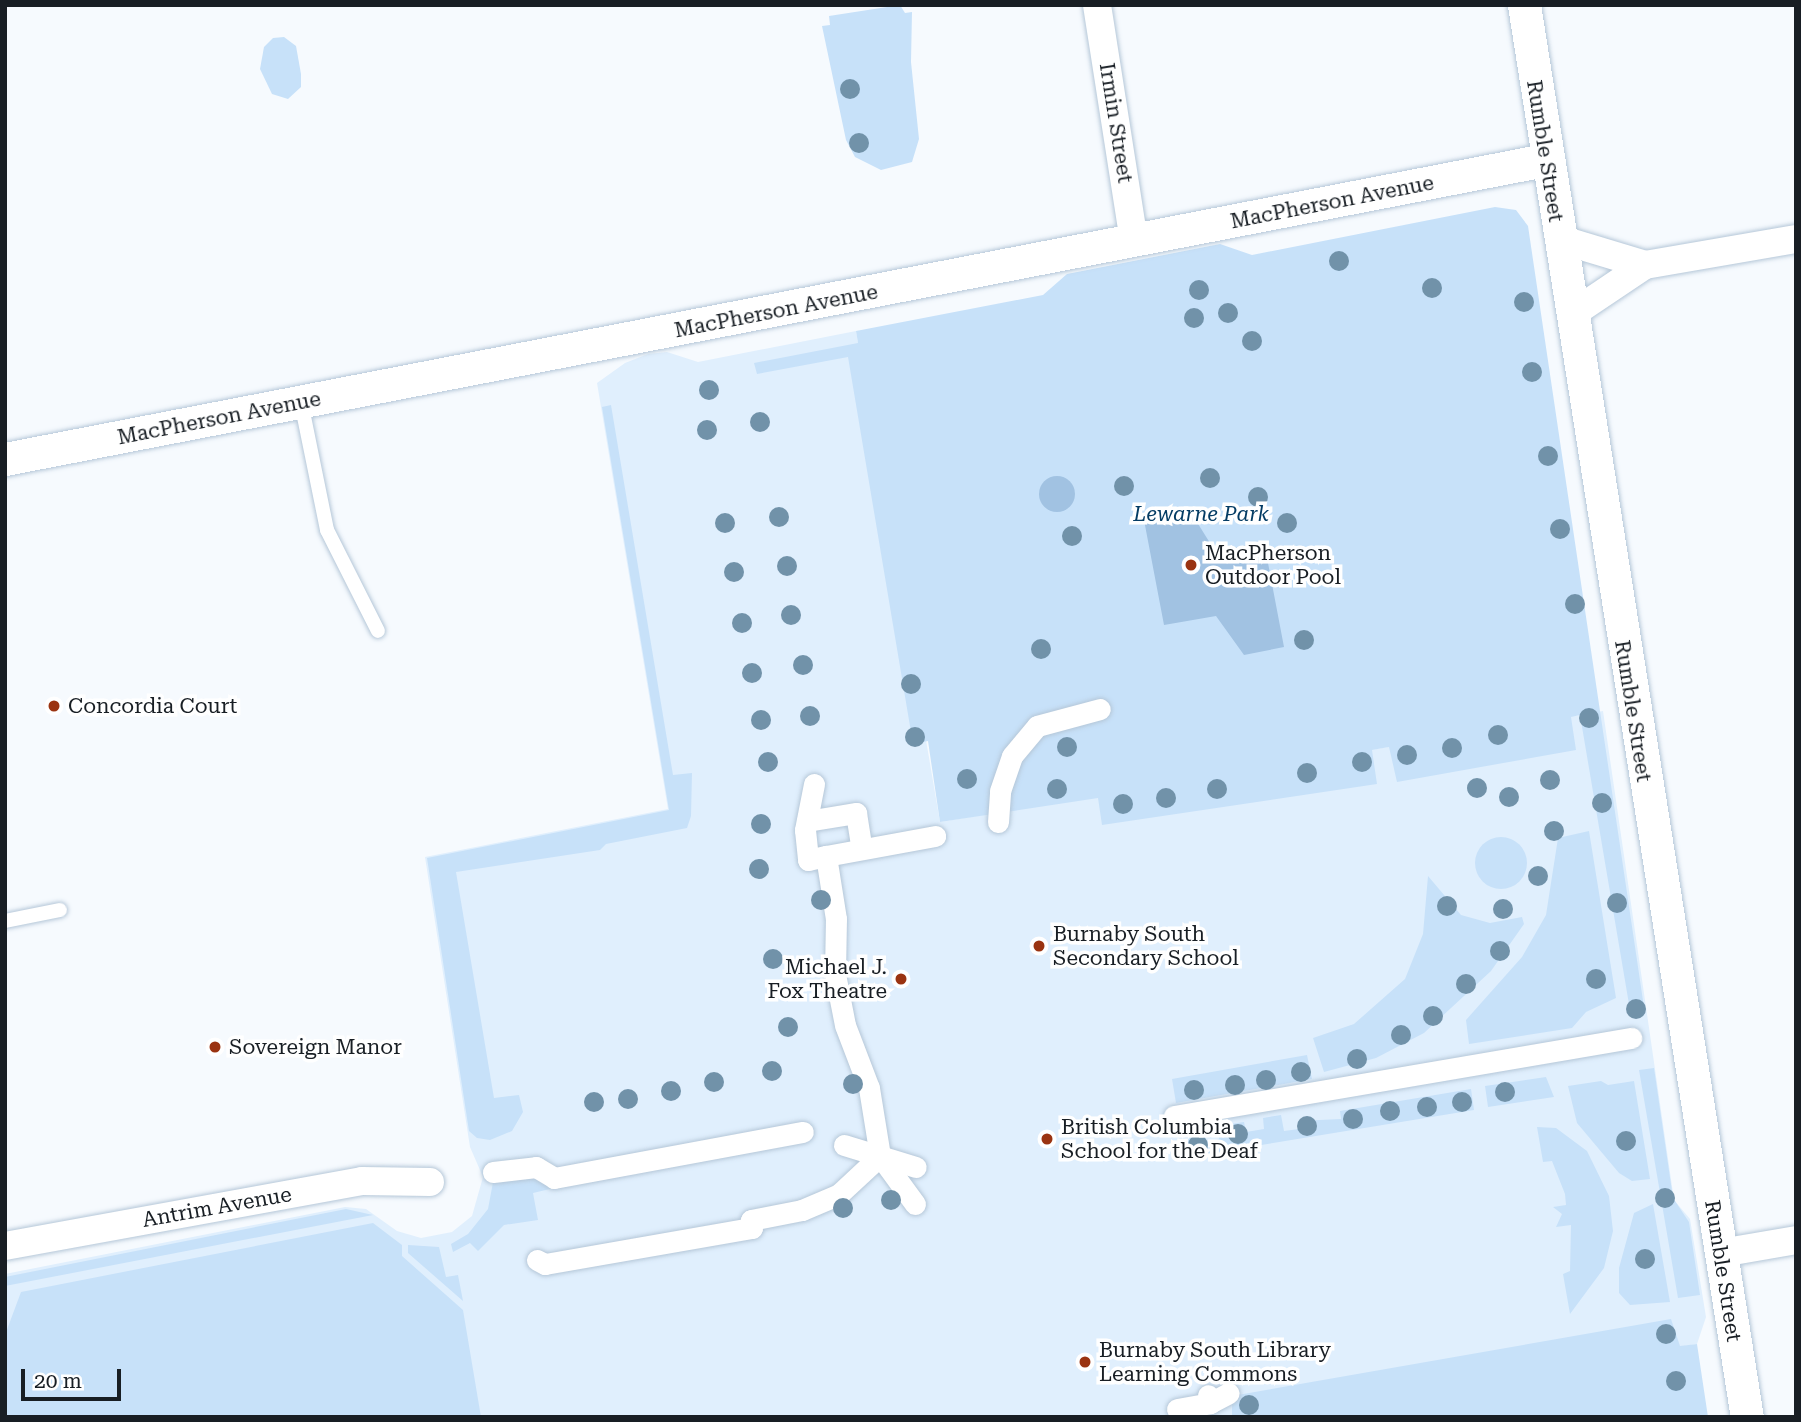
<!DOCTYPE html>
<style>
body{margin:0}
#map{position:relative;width:1801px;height:1422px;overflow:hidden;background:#f6fafe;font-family:"Roboto Serif",serif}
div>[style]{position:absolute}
.built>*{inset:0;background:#e0effd}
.green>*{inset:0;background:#c7e1f9}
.round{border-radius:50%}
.water>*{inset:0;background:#a1c2e2}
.roads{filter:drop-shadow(0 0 2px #b5c7d8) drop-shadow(0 0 2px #b5c7d8)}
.service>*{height:14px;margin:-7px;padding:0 7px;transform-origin:7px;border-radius:7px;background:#fff}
.pedestrian>*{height:21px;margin:-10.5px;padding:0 10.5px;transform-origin:10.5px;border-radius:10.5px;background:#fff}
.minor>*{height:28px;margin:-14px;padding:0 14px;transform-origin:14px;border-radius:14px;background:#fff}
.tertiary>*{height:33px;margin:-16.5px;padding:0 16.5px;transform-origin:16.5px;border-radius:16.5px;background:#fff}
.trees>*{width:20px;height:20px;margin:-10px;border-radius:50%;background:#7192a9}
.dots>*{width:19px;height:19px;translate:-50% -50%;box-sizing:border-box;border:4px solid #fff;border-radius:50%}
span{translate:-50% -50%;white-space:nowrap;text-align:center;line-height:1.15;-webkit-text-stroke:7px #fff;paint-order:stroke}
.street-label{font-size:21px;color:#181e24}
.park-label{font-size:21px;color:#043c64;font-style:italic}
.poi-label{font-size:21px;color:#181e24}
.left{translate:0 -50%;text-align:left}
.right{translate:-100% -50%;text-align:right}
.frame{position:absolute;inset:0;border:7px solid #181e24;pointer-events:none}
.scale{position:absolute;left:21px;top:1369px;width:100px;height:32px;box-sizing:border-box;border:4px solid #181e24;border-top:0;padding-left:9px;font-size:21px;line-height:24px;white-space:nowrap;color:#181e24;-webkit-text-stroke:5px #fff;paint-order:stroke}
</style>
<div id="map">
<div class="built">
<i style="clip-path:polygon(856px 331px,940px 822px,1603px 711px,1674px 1200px,1690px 1219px,1706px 1317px,1697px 1344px,1533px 1370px,1539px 1417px,5px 1417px,5px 1274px,345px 1207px,366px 1209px,397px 1231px,421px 1238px,452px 1232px,472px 1216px,483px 1177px,470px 1147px,425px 857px,668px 809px,597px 383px,625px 363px,648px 354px,667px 352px,698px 362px)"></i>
</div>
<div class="green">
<i style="clip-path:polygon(900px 5px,905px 13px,912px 12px,911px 62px,919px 139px,912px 162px,881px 170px,855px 157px,846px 140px,822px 26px,830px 25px,829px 16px)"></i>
<i style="clip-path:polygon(284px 37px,296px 46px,301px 74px,301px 87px,288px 99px,272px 94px,260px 69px,264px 47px,273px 38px)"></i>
<i style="clip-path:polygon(1495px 207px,1516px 210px,1528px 226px,1645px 1014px,1631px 1016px,1580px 715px,1571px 717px,1576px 750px,1397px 782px,1389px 747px,1372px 750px,1377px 784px,1102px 825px,1098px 798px,940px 822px,928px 741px,913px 744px,848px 357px,757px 374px,754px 363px,858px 343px,856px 331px,1043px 295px,1067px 274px,1220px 244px,1252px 255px)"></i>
<i style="clip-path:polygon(611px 405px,673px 775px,692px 773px,691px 816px,687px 828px,606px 844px,600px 850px,456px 872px,494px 1098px,519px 1095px,523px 1112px,512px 1131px,490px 1140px,477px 1138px,469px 1131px,427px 858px,669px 810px,602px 407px)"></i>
<i style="clip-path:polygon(1589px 831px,1616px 998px,1586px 1012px,1572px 1028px,1469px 1044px,1466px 1020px,1522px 957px,1546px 915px,1558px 838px)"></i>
<i class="round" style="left:1475px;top:837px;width:52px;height:52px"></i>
<i style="clip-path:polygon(1428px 876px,1461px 915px,1490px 923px,1522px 917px,1524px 924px,1491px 971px,1424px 1033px,1376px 1058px,1324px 1072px,1313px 1038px,1354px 1024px,1405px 979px,1423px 934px)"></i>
<i style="clip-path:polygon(1307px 1055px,1312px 1079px,1176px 1103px,1172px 1079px)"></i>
<i style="clip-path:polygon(1654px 1068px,1673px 1198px,1689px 1222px,1700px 1295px,1678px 1298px,1639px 1070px)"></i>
<i style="clip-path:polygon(1546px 1077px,1554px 1097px,1488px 1107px,1485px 1086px)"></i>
<i style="clip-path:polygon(1601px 1081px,1608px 1085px,1634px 1081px,1650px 1179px,1632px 1181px,1619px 1173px,1577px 1123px,1568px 1086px)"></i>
<i style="clip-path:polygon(1471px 1089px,1474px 1110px,1182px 1158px,1178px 1132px,1203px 1127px,1206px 1142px,1219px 1139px,1217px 1126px,1244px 1122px,1246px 1132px,1264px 1129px,1263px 1118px,1281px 1115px,1284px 1131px,1299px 1129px,1298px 1121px,1341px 1119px,1340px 1111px)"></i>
<i style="clip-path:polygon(1537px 1127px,1556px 1128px,1587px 1151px,1609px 1196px,1613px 1231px,1604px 1268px,1570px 1314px,1563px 1274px,1570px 1271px,1571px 1225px,1556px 1227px,1562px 1214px,1553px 1207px,1566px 1205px,1565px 1194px,1552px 1161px,1543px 1162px)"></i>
<i style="clip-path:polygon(531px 1171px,554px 1188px,533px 1193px,538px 1220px,504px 1225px,478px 1251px,470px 1243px,453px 1252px,451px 1244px,468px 1234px,488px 1209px,494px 1177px)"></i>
<i style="clip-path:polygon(1653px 1204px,1670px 1302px,1630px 1305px,1619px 1293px,1619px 1268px,1634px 1213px)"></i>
<i style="clip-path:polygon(346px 1209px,373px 1215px,5px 1286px,5px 1277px)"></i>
<i style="clip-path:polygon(373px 1223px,402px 1245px,402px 1256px,463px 1310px,481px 1417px,5px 1417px,5px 1335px,21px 1292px)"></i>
<i style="clip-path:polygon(408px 1245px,439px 1247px,446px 1277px,458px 1275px,463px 1301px,408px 1253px)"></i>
<i style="clip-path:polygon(1671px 1319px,1680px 1346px,1697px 1344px,1708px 1417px,1232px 1417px,1232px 1396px)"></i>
</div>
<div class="water">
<i class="round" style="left:1039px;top:476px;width:36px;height:36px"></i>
<i style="clip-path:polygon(1190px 511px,1215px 551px,1264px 542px,1284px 647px,1244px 655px,1216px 616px,1164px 625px,1144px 520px)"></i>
</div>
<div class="roads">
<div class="service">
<i style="left:301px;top:402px;width:131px;rotate:78.5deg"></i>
<i style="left:327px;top:530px;width:113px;rotate:63.2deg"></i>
<i style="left:5px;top:921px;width:56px;rotate:-11.3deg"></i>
</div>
<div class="pedestrian">
<i style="left:814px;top:784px;width:47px;rotate:101.1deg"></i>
<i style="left:805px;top:830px;width:30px;rotate:84deg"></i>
<i style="left:808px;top:860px;width:18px;rotate:-13deg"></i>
<i style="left:807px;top:821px;width:50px;rotate:-9.3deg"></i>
<i style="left:856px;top:813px;width:36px;rotate:81deg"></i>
<i style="left:998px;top:822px;width:31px;rotate:-86deg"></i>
<i style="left:1000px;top:791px;width:37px;rotate:-71deg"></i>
<i style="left:1012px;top:756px;width:39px;rotate:-50deg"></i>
<i style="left:1037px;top:726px;width:65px;rotate:-15.1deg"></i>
<i style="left:1174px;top:1116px;width:464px;rotate:-9.7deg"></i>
<i style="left:844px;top:1145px;width:75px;rotate:17deg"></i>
<i style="left:493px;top:1172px;width:43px;rotate:-6.6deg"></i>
<i style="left:536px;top:1167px;width:21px;rotate:31deg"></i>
<i style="left:554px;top:1178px;width:253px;rotate:-10.5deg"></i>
<i style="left:915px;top:1204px;width:59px;rotate:-126.1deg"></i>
<i style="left:880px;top:1156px;width:69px;rotate:-99.2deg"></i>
<i style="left:869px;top:1088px;width:67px;rotate:-110.9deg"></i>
<i style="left:845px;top:1025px;width:52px;rotate:-101.1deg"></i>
<i style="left:835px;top:974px;width:55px;rotate:-89deg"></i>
<i style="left:836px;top:919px;width:64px;rotate:-99deg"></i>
<i style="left:826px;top:856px;width:111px;rotate:-10.4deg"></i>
<i style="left:537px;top:1260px;width:9px;rotate:27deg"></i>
<i style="left:545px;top:1264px;width:210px;rotate:-9.9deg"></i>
<i style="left:752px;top:1228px;width:8px;rotate:-97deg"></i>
<i style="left:751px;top:1220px;width:52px;rotate:-11.1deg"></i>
<i style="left:802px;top:1210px;width:39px;rotate:-23deg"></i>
<i style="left:838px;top:1195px;width:57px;rotate:-42.9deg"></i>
<i style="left:1210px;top:1403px;width:21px;rotate:-28deg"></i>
<i style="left:1177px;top:1409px;width:34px;rotate:-10deg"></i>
<i style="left:1210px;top:1403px;width:8px;rotate:-104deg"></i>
</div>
<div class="minor">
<i style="left:1097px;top:5px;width:238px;rotate:81.1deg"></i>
<i style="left:1559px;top:239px;width:90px;rotate:16.8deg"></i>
<i style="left:1572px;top:314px;width:88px;rotate:-33.9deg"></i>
<i style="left:1645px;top:265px;width:153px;rotate:-9.8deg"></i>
<i style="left:5px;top:1246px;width:363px;rotate:-10.3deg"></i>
<i style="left:362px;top:1181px;width:68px;rotate:0.8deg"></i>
<i style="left:1721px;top:1253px;width:76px;rotate:-9.8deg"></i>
</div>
<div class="tertiary">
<i style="left:1524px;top:5px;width:1430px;rotate:81.03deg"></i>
<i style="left:5px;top:459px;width:1569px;rotate:-10.99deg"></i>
</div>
</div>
<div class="trees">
<i style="left:850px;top:89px"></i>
<i style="left:859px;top:143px"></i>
<i style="left:1339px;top:261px"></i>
<i style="left:1432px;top:288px"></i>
<i style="left:1199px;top:290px"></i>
<i style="left:1524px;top:302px"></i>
<i style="left:1228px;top:313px"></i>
<i style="left:1194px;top:318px"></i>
<i style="left:1252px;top:341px"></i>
<i style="left:1532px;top:372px"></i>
<i style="left:709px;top:390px"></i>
<i style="left:760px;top:422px"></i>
<i style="left:707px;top:430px"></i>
<i style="left:1548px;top:456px"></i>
<i style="left:1210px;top:478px"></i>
<i style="left:1124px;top:486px"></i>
<i style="left:1258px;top:497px"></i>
<i style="left:779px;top:517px"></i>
<i style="left:725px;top:523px"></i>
<i style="left:1287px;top:523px"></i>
<i style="left:1560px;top:529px"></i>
<i style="left:1072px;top:536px"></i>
<i style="left:787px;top:566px"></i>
<i style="left:734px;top:572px"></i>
<i style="left:1575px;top:604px"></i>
<i style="left:791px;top:615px"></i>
<i style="left:742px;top:623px"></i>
<i style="left:1304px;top:640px"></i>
<i style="left:1041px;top:649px"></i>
<i style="left:803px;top:665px"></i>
<i style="left:752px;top:673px"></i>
<i style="left:911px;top:684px"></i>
<i style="left:810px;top:716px"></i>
<i style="left:1589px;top:718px"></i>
<i style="left:761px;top:720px"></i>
<i style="left:1498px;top:735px"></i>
<i style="left:915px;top:737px"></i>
<i style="left:1067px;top:747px"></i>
<i style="left:1452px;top:748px"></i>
<i style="left:1407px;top:755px"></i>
<i style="left:768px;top:762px"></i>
<i style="left:1362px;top:762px"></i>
<i style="left:1307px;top:773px"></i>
<i style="left:967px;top:779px"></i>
<i style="left:1550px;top:780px"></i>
<i style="left:1477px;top:788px"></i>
<i style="left:1057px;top:789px"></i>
<i style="left:1217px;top:789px"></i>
<i style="left:1509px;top:797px"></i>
<i style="left:1166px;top:798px"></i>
<i style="left:1602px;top:803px"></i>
<i style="left:1123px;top:804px"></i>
<i style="left:761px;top:824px"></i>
<i style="left:1554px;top:831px"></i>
<i style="left:759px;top:869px"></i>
<i style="left:1538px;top:876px"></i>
<i style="left:821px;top:900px"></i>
<i style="left:1617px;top:903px"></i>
<i style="left:1447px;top:906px"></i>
<i style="left:1503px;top:909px"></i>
<i style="left:1500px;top:951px"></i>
<i style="left:773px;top:959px"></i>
<i style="left:1596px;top:979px"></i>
<i style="left:1466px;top:984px"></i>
<i style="left:1636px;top:1009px"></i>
<i style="left:1433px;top:1016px"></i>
<i style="left:788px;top:1027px"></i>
<i style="left:1401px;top:1035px"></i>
<i style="left:1357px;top:1059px"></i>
<i style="left:772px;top:1071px"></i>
<i style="left:1301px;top:1072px"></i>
<i style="left:1266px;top:1080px"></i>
<i style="left:714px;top:1082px"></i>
<i style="left:853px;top:1084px"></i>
<i style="left:1235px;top:1085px"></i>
<i style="left:1194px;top:1090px"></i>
<i style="left:671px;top:1091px"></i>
<i style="left:1505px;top:1092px"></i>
<i style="left:628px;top:1099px"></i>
<i style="left:594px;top:1102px"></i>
<i style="left:1462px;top:1102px"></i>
<i style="left:1427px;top:1107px"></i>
<i style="left:1390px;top:1111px"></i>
<i style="left:1353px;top:1119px"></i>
<i style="left:1307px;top:1126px"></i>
<i style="left:1238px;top:1134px"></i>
<i style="left:1626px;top:1141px"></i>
<i style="left:1198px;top:1145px"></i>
<i style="left:1665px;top:1198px"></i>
<i style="left:891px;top:1200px"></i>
<i style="left:843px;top:1208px"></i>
<i style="left:1645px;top:1259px"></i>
<i style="left:1666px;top:1334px"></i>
<i style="left:1676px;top:1381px"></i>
<i style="left:1249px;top:1405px"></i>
</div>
<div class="dots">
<i style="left:1191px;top:565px;background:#9a3311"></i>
<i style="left:54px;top:706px;background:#9a3311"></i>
<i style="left:1039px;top:946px;background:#9a3311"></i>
<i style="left:901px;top:979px;background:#9a3311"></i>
<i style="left:215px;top:1047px;background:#9a3311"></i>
<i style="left:1047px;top:1139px;background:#9a3311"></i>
<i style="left:1085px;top:1362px;background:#9a3311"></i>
</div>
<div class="street-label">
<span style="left:1116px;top:123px;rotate:81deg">Irmin Street</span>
<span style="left:1545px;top:151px;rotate:81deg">Rumble Street</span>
<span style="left:1332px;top:202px;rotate:-11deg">MacPherson Avenue</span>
<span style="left:776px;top:311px;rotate:-11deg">MacPherson Avenue</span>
<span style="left:219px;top:418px;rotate:-11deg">MacPherson Avenue</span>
<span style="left:1633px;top:711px;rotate:81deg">Rumble Street</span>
<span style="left:217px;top:1207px;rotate:-10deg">Antrim Avenue</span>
<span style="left:1723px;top:1271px;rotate:81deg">Rumble Street</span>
</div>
<div class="park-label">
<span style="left:1201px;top:514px">Lewarne Park</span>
</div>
<div class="poi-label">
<span class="left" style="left:1205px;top:565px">MacPherson<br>Outdoor Pool</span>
<span class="left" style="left:68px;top:706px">Concordia Court</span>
<span class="left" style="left:1053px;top:946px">Burnaby South<br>Secondary School</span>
<span class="right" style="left:887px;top:979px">Michael J.<br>Fox Theatre</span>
<span class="left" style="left:229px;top:1047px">Sovereign Manor</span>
<span class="left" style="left:1061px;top:1139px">British Columbia<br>School for the Deaf</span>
<span class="left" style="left:1099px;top:1362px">Burnaby South Library<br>Learning Commons</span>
</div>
<div class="frame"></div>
<div class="scale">20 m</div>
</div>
